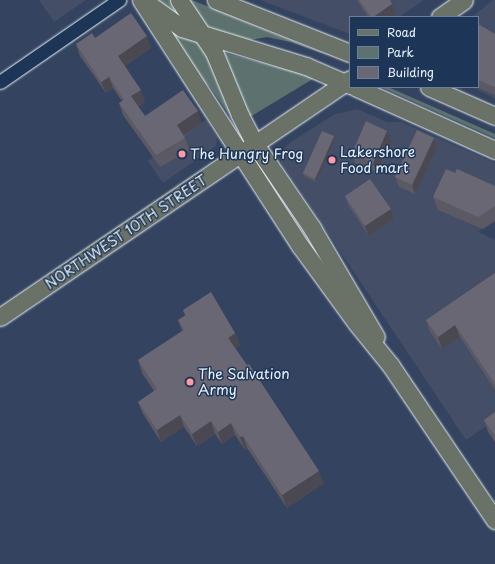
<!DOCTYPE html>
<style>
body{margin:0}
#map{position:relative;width:495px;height:564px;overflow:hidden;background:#344460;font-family:"Playpen Sans",sans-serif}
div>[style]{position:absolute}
.built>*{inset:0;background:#444e66}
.green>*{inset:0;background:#5d726e}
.roads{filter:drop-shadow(0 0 1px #e8f1f8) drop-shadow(0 0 1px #e8f1f8)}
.minor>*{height:13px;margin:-6.5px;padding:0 6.5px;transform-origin:6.5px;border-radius:6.5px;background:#1d3557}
.major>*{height:17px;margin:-8.5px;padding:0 8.5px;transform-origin:8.5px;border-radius:8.5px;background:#6a7166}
.wall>*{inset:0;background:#5b5964}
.shaded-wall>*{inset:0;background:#4a4851}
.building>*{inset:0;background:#6a6774}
.dots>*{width:11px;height:11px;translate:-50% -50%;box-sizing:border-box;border:2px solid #1d3557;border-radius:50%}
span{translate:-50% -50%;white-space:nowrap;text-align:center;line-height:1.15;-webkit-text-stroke:3px #1d3557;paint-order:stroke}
.poi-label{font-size:14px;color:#e8f1f8}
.left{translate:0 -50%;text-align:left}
.street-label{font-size:14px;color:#e8f1f8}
.legend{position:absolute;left:349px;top:16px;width:130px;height:72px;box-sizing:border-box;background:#1d3557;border:1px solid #6e8097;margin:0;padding:5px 7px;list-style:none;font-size:12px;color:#e8f1f8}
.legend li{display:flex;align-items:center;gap:8px;height:20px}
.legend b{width:20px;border:1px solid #6e8097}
</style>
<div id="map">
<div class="built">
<i style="clip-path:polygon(39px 0,86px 0,54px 22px)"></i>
<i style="clip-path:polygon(260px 0,422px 0,423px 1px,399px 17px,350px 17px,350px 34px)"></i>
<i style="clip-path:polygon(493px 0,495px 0,495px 99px,473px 87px,478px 87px,478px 17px,472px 17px)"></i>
<i style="clip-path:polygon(357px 109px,387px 122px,401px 122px,495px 163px,495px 221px,478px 232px,495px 240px,495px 420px,466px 440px,281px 163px,281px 152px,288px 144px,333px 115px)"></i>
<i style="clip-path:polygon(206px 120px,217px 137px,216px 146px,163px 183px,148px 161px)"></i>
</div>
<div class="green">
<i style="clip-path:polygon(157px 0,171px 0,187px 21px)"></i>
<i style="clip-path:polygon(186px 0,192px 0,330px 56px,290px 42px,267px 37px,250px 40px,207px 27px)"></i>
<i style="clip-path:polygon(167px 27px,202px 42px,237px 126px,210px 87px,195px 73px)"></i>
<i style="clip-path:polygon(221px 52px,316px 77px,250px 117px)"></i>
<i style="clip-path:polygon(381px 87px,388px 87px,495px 134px,495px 138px)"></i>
</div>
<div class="roads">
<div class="minor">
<i style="left:0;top:82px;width:145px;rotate:-34.6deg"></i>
</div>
<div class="major">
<i style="left:141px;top:0;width:294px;rotate:57.1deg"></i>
<i style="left:301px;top:247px;width:95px;rotate:54deg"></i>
<i style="left:357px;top:324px;width:54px;rotate:51deg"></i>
<i style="left:391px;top:366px;width:186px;rotate:56deg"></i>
<i style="left:179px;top:0;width:63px;rotate:56.1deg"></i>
<i style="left:214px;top:52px;width:68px;rotate:67.6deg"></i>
<i style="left:240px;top:115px;width:33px;rotate:63deg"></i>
<i style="left:255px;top:144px;width:102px;rotate:55.8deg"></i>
<i style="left:312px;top:228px;width:126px;rotate:59.6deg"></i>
<i style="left:216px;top:0;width:144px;rotate:21.6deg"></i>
<i style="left:147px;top:3px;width:43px;rotate:35.5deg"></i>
<i style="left:182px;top:28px;width:130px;rotate:17deg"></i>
<i style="left:306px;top:66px;width:48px;rotate:23.4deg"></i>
<i style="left:440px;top:17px;width:29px;rotate:-35deg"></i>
<i style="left:355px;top:87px;width:154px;rotate:24.2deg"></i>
<i style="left:429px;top:87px;width:72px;rotate:23.7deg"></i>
<i style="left:0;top:317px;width:423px;rotate:-34.2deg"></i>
</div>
</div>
<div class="wall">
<i style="clip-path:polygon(357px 0,390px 0,396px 14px,391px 17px,368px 17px)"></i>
<i style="clip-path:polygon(478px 24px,495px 34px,495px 95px,476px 87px,478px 87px)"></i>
<i style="clip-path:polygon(95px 38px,151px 48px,125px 66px,145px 102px,138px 107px,145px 116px,202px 123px,184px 136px,185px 138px,190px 150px,160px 167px,123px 115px,119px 103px,122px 101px,113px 88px,106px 93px,80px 56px,76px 44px)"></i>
<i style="clip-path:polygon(387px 131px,391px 140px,377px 172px,355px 163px,352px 153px)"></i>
<i style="clip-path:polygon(334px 136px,335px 139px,316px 182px,304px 176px,303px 173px)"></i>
<i style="clip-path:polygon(437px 147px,415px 194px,399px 187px,395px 177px)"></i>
<i style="clip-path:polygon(455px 173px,495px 186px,495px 221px,483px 229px,438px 210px,433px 197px)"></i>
<i style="clip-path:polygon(345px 196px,391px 209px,394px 219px,369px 236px,348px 205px)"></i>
<i style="clip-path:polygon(495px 273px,495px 390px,460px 337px,442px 349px,430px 332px,426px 320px)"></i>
<i style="clip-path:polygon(183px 310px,235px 333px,240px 345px,235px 348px,324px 483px,287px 508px,247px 448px,245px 450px,235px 435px,222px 444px,215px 434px,197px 446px,184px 427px,161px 442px,143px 414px,138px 402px,154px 391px,142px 373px,138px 360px,182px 331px,178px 320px,185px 316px)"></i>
<i style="clip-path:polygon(495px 412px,495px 442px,488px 432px,484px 420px)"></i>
</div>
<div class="shaded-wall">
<i style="clip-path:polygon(392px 4px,396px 14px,391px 17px,373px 17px)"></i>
<i style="clip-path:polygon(147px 36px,151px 48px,122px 68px,118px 56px)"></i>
<i style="clip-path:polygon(109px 77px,113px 88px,106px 93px,101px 82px)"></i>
<i style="clip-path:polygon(141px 90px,145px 102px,136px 108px,131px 96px)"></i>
<i style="clip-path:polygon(198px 111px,202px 123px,181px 137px,177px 125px)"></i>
<i style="clip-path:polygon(387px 131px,391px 140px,377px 172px,373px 163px)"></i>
<i style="clip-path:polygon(334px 136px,335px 139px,316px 182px,315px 179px)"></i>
<i style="clip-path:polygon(434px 138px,437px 147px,415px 194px,412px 185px)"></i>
<i style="clip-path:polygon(391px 209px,394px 219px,369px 236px,365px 226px)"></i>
<i style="clip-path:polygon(455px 325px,460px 337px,442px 349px,438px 337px)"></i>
<i style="clip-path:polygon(235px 333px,240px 345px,233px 350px,228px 338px)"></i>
<i style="clip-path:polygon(180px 415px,184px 427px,161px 442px,157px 430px)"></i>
<i style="clip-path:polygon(211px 421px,215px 434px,197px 446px,192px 434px)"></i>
<i style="clip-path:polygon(231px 423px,235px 435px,222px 444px,218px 432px)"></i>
<i style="clip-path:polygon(243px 436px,247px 448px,245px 450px,240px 437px)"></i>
<i style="clip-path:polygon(319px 471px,324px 483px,287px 508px,282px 495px)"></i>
</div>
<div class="building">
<i style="clip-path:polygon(359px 0,390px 0,392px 4px,373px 17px,371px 17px)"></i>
<i style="clip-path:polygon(131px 13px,147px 36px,118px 56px,141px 90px,131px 96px,145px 116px,183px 90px,198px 111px,177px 125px,185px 138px,156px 155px,119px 103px,124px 100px,109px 77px,101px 82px,76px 44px,92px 33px,95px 38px)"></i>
<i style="clip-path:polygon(478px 24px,495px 34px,495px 87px,478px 80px)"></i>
<i style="clip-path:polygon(366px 121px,387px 131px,373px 163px,352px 153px)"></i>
<i style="clip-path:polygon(417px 130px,434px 138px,412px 185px,395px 177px)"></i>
<i style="clip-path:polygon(322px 131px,334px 136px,315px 179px,303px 173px)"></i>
<i style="clip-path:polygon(446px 169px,455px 173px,457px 169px,495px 186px,495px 206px,478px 217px,433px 197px)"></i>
<i style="clip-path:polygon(370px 179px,391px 209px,365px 226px,345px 196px)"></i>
<i style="clip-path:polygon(495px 273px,495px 384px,455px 325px,438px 337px,426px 320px)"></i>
<i style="clip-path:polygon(211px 292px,235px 333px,228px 338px,247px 365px,249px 364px,319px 471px,282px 495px,243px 436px,240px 437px,231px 423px,218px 432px,211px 421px,192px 434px,180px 415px,157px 430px,138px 402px,157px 389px,138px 360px,184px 330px,178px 320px,186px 315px,183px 310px)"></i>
<i style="clip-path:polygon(495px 412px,495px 436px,484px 420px)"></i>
</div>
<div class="dots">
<i style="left:182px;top:154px;background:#ff9aa2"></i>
<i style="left:332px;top:160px;background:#ff9aa2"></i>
<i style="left:190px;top:382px;background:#ff9aa2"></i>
</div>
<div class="poi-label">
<span class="left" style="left:340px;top:160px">Lakershore<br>Food mart</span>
<span class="left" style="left:190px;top:154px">The Hungry Frog</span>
<span class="left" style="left:198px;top:382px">The Salvation<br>Army</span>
</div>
<div class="street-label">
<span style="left:126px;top:232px;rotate:-34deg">NORTHWEST 10TH STREET</span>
</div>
<ul class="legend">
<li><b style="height:5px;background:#6a7166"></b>Road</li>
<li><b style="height:11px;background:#5d726e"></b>Park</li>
<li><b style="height:11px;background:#6a6774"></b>Building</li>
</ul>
</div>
